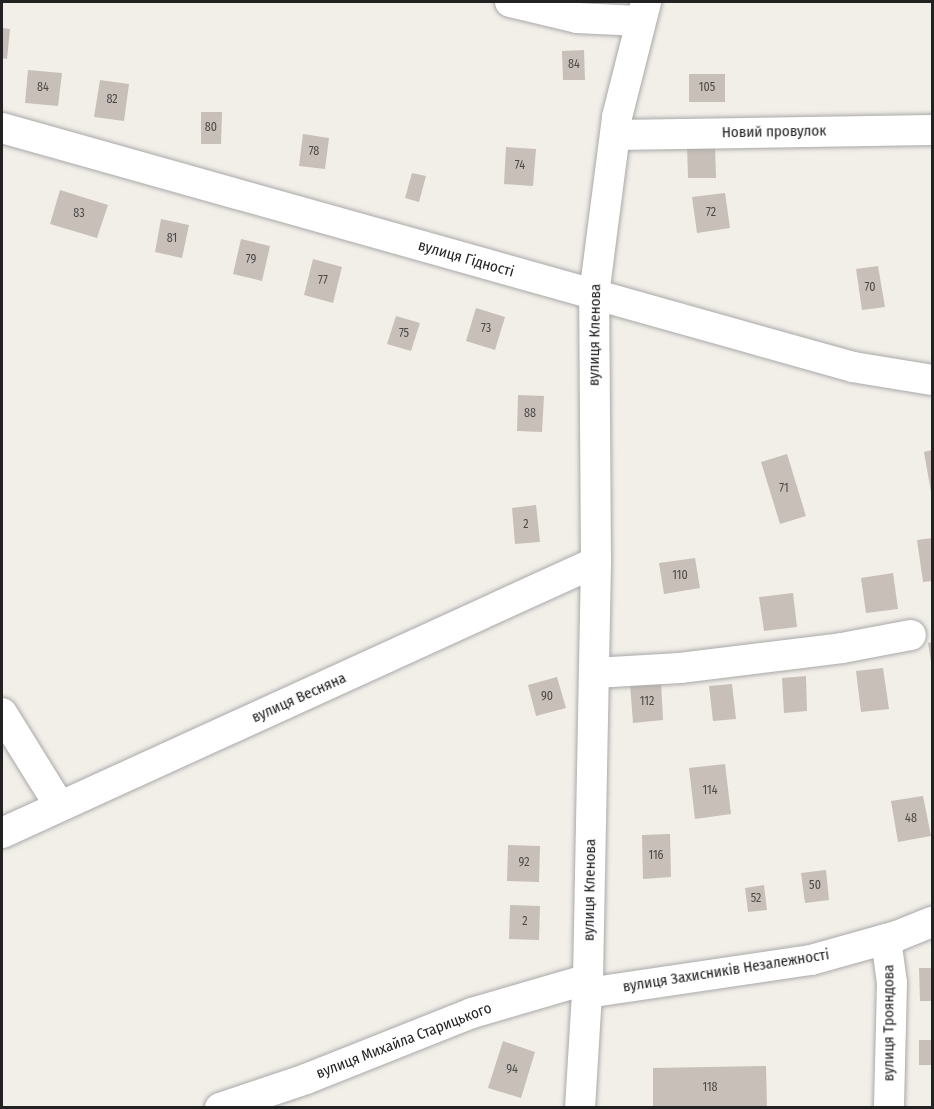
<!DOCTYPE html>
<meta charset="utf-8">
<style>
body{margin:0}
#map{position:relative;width:934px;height:1109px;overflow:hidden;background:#f2efe9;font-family:"Fira Sans Condensed",sans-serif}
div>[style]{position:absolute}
.building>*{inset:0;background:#c7bfb8}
.roads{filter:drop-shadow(0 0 2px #a9a9a9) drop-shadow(0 0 2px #a9a9a9)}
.minor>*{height:30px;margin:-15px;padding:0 15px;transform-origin:15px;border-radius:15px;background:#fff}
span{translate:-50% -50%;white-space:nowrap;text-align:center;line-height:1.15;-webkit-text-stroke:5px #fff;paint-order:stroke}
.number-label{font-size:12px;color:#4b4948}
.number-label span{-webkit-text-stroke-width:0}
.street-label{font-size:15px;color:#222}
.frame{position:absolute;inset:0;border:3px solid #222;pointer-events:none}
</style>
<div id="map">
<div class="building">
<i style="clip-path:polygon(2px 28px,10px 29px,7px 59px,2px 58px)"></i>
<i style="clip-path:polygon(584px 50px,585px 80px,563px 80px,562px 51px)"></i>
<i style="clip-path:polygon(28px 70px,62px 73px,58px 106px,25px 103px)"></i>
<i style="clip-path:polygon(689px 74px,725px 74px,725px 102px,689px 102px)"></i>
<i style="clip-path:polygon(100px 80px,129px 84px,124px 121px,94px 117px)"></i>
<i style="clip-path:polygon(201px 112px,222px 112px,221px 144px,201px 144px)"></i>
<i style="clip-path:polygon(303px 134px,329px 138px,325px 169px,299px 166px)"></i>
<i style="clip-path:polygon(687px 146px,715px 146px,716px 178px,688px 178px)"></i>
<i style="clip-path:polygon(506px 147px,536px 149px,533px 186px,504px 184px)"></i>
<i style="clip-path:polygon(412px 173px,426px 176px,419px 202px,405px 198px)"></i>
<i style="clip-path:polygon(60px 190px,108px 205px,97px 238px,50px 224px)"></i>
<i style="clip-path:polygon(725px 193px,730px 228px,697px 233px,692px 197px)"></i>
<i style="clip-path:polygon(161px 219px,189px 225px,182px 258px,155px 252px)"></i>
<i style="clip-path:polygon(241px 239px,270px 246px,262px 281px,233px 274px)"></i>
<i style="clip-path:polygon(313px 259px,342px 267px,333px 303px,304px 295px)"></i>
<i style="clip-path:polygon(878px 266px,885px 307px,862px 310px,856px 269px)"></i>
<i style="clip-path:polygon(476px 308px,505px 317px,495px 350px,466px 341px)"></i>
<i style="clip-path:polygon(396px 316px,420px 323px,411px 351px,387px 344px)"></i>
<i style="clip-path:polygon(518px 395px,544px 396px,542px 432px,517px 431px)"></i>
<i style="clip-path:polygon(932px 450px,932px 492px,931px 492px,924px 452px)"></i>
<i style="clip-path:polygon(787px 454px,806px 516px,780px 524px,761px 462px)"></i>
<i style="clip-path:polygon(536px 505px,540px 542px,515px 544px,512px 508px)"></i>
<i style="clip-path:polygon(932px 538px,932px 581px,923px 582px,917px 540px)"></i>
<i style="clip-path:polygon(695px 558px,700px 588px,664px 594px,659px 563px)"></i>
<i style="clip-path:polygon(893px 573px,898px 609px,866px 613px,861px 578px)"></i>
<i style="clip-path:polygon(793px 593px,797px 627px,764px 631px,759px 597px)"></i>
<i style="clip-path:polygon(932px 642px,932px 662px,931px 662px,928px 643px)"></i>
<i style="clip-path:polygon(883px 668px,889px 709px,861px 712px,856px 671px)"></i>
<i style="clip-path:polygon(806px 676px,807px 711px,784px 713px,782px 678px)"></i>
<i style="clip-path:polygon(557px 677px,566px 708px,536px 716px,528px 685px)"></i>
<i style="clip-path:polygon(661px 681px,663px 720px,633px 723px,630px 684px)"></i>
<i style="clip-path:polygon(732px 684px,736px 719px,713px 721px,709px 686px)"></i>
<i style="clip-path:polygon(725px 764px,731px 814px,695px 819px,689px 768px)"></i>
<i style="clip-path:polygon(923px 796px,931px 836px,898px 842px,891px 801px)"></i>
<i style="clip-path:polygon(670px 834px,671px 877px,643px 879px,642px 835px)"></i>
<i style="clip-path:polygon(508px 845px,540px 846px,539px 882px,507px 881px)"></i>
<i style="clip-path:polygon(826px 870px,829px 900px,805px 903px,801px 873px)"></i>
<i style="clip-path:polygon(764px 885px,767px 910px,748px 912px,745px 888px)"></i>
<i style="clip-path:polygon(510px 905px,540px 906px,539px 940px,509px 939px)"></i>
<i style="clip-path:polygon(919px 968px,932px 968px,932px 1001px,920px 1001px)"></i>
<i style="clip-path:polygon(919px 1040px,932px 1040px,932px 1065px,919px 1065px)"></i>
<i style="clip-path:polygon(503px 1041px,535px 1052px,521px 1098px,488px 1088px)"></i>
<i style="clip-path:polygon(766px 1066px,767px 1108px,653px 1108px,653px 1068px)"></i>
</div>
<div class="roads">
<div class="minor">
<i style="left:510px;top:2px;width:69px;rotate:13.4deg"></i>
<i style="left:577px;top:18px;width:62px;rotate:2.8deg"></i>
<i style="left:2px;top:128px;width:884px;rotate:15.69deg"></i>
<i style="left:853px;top:367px;width:80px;rotate:9.3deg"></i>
<i style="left:615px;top:135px;width:317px;rotate:-0.9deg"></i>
<i style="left:594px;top:673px;width:86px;rotate:-3.3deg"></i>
<i style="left:680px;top:668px;width:163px;rotate:-7deg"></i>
<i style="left:842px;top:648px;width:70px;rotate:-10.7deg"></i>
<i style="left:2px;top:713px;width:108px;rotate:58.2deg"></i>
<i style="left:2px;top:833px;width:653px;rotate:-24.52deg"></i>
<i style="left:886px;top:939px;width:44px;rotate:82.2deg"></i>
<i style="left:892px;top:983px;width:125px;rotate:91.4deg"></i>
<i style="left:587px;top:993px;width:226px;rotate:-8.4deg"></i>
<i style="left:811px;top:960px;width:89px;rotate:-15.6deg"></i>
<i style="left:897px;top:936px;width:38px;rotate:-22deg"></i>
<i style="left:220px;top:1108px;width:91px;rotate:-18.6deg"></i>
<i style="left:306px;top:1079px;width:179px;rotate:-21.7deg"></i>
<i style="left:472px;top:1013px;width:121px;rotate:-16.3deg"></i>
<i style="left:580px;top:1108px;width:129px;rotate:-86.5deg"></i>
<i style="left:588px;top:979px;width:417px;rotate:-88.9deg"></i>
<i style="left:596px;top:562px;width:267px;rotate:-90.4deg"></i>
<i style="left:594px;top:295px;width:179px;rotate:-82.6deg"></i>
<i style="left:617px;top:117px;width:119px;rotate:-75.8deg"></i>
</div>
</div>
<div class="number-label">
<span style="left:574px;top:65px">84</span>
<span style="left:43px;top:88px">84</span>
<span style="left:707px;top:88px">105</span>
<span style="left:112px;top:100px">82</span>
<span style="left:211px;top:128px">80</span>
<span style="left:314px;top:152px">78</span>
<span style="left:520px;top:166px">74</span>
<span style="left:711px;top:213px">72</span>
<span style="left:79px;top:214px">83</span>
<span style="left:172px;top:239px">81</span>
<span style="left:251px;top:260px">79</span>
<span style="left:323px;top:281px">77</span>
<span style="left:870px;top:288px">70</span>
<span style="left:486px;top:329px">73</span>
<span style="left:404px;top:334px">75</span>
<span style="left:530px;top:414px">88</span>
<span style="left:784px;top:489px">71</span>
<span style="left:526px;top:525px">2</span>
<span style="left:680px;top:576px">110</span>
<span style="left:547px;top:697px">90</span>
<span style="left:647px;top:702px">112</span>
<span style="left:710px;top:791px">114</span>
<span style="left:911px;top:819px">48</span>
<span style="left:656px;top:856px">116</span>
<span style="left:524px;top:863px">92</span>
<span style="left:815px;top:886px">50</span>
<span style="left:756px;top:899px">52</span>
<span style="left:525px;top:922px">2</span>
<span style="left:512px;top:1070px">94</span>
<span style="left:710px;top:1088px">118</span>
</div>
<div class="street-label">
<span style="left:774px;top:132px;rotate:-1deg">Новий провулок</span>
<span style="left:466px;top:259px;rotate:16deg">вулиця Гідності</span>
<span style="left:595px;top:335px;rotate:-89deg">вулиця Кленова</span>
<span style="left:299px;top:698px;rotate:-24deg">вулиця Весняна</span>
<span style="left:590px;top:890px;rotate:-89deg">вулиця Кленова</span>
<span style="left:726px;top:971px;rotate:-9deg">вулиця Захисників Незалежності</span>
<span style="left:889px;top:1023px;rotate:-90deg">вулиця Трояндова</span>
<span style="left:404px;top:1041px;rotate:-21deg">вулиця Михайла Старицького</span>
</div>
<div class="frame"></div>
</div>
